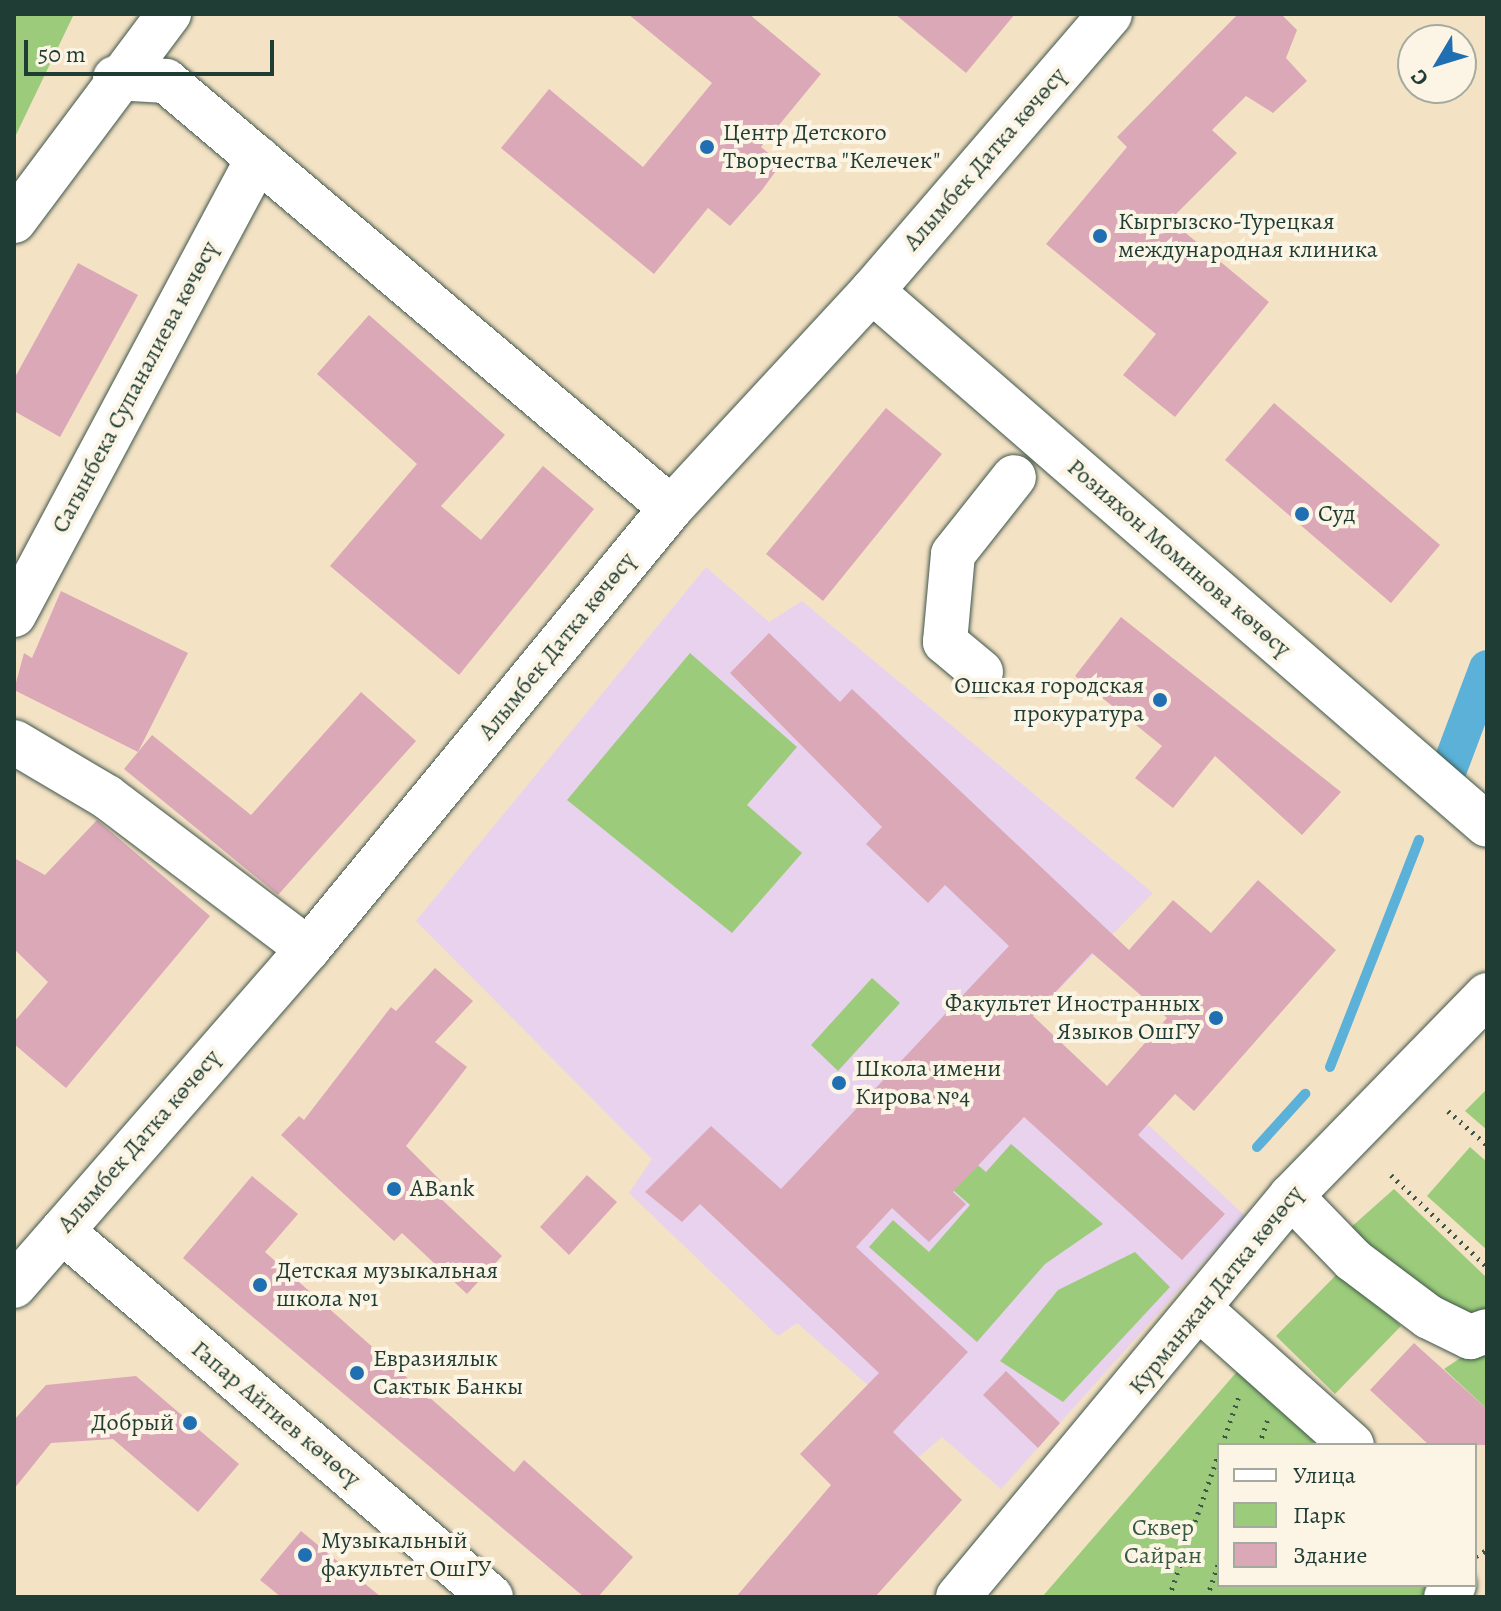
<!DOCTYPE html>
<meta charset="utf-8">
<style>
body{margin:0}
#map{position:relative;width:1501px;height:1611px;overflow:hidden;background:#f4e2c5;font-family:Alegreya,serif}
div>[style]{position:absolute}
.built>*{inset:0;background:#e8d2ee}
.green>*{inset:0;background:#9ccc7b}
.stream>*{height:10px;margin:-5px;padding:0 5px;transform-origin:5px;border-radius:5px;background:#5bb1d8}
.canal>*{height:36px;margin:-18px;padding:0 18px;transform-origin:18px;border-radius:18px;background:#5bb1d8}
.building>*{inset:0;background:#dba8b8}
.path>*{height:5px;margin-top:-2.5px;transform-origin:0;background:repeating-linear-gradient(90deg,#3f564a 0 2px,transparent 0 8px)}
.roads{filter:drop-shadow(0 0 2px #3f564a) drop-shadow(0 0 2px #3f564a)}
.minor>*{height:44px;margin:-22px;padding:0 22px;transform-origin:22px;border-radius:22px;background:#fff}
.major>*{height:44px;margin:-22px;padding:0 22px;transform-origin:22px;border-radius:22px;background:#fff}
.dots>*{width:22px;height:22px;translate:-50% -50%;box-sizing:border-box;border:4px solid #fcf5e5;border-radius:50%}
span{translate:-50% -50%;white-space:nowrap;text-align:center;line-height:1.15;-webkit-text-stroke:8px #fcf5e5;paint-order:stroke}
.poi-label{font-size:24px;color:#1f3d34}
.left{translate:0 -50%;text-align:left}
.right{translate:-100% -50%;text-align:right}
.street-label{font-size:24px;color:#1f3d34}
.park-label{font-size:24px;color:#385a42}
.frame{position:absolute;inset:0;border:16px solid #1f3d34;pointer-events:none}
.legend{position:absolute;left:1217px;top:1443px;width:260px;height:144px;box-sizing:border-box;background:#fcf5e5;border:2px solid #a4ab9e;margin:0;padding:10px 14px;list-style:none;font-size:24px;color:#1f3d34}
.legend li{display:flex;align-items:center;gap:16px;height:40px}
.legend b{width:40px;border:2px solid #a4ab9e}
.north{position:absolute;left:1397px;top:24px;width:80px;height:80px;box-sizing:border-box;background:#fcf5e5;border:2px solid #a4ab9e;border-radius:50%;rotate:232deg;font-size:22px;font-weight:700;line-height:32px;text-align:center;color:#1f3d34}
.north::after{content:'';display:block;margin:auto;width:28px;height:36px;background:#1f6fb2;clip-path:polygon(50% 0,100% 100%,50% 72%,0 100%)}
.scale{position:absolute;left:24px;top:40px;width:250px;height:36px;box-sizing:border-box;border:4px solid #1f3d34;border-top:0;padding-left:10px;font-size:24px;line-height:28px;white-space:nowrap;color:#1f3d34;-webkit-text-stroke:6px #fcf5e5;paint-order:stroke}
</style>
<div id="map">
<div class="built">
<i style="clip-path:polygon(706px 567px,769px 622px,802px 601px,1153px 893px,1033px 1016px,1245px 1216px,1001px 1489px,942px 1437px,919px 1457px,865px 1408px,877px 1393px,797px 1323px,778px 1336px,629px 1193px,652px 1159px,416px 921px)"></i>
</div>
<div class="green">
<i style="clip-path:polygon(14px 14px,74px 14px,14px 139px)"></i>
<i style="clip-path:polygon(690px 653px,797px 747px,747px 805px,802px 853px,732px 933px,567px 800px)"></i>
<i style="clip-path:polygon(872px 978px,900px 1003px,838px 1071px,811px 1045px)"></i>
<i style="clip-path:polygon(1487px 1089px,1487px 1130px,1465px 1111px)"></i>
<i style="clip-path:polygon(1011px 1144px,1103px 1224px,1045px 1264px,977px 1342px,869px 1247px,893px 1220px,929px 1252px,970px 1205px,936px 1175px,959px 1149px,986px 1172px)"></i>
<i style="clip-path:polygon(1470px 1147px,1487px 1162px,1487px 1250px,1427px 1196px)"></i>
<i style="clip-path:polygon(1394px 1189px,1487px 1278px,1487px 1316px,1441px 1314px,1349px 1229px)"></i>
<i style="clip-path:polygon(1135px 1252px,1170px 1287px,1063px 1402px,1000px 1361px,1058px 1290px)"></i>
<i style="clip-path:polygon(1342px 1269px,1401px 1326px,1335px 1394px,1276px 1336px)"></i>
<i style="clip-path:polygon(1487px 1340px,1487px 1409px,1444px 1369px)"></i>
<i style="clip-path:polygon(1247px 1360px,1339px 1445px,1219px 1445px,1219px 1585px,1440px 1585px,1432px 1597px,1042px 1597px)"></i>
</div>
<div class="stream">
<i style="left:1330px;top:1067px;width:244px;rotate:-68.6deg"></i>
<i style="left:1257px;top:1147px;width:72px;rotate:-47.8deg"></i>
</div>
<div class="canal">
<i style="left:1448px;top:772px;width:111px;rotate:-69.4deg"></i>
</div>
<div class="building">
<i style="clip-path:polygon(628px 14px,749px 14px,821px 74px,761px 147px,781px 164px,762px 190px,730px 226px,708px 208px,654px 274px,501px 148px,549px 89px,643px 167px,712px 83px)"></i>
<i style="clip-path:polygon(895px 14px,1015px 14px,966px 73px)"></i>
<i style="clip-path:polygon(1238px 14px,1281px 14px,1297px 30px,1286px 58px,1307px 81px,1273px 113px,1246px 96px,1212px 130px,1237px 153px,1170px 220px,1269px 302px,1175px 417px,1123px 375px,1156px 334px,1046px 244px,1127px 147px,1117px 137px)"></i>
<i style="clip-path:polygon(78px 263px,138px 295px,60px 437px,14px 411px,14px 379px)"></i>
<i style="clip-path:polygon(369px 315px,505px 435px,441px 506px,481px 540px,543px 466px,594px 509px,459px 675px,330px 566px,417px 464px,317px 374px)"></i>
<i style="clip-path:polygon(1274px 403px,1440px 545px,1391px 603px,1225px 460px)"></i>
<i style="clip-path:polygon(886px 408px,942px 454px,823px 601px,766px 554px)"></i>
<i style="clip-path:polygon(61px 591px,188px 653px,138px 752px,14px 690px,24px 653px,32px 658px)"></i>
<i style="clip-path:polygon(1121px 617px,1341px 792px,1302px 835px,1215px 756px,1173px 808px,1135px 778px,1162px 746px,1075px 676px)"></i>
<i style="clip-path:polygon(evenodd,769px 633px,840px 702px,852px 689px,1129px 950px,1173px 900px,1211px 933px,1258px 880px,1336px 950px,1194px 1111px,1175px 1094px,1138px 1135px,1225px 1214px,1182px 1260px,1024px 1117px,953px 1192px,966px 1204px,929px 1242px,892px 1208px,856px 1247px,968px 1352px,893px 1432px,962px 1500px,875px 1597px,736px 1597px,831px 1485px,800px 1454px,879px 1373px,700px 1204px,682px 1222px,645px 1192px,711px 1126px,781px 1189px,1009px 946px,945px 885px,928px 903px,866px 844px,882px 827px,730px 673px,769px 633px,1092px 953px,1167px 1018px,1107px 1086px,1033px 1016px,1092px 953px)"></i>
<i style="clip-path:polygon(361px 692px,416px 741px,278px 895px,124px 769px,152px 735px,251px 815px)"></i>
<i style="clip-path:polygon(97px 820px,210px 916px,66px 1088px,14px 1044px,14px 1022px,48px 982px,14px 949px,14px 858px,45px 875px)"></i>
<i style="clip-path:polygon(435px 968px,473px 1001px,435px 1042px,467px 1067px,406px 1146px,447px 1187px,438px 1196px,502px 1256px,467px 1294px,402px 1233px,394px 1241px,281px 1135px,299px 1116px,304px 1120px,391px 1007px,396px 1011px)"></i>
<i style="clip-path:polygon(587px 1175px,617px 1202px,569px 1255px,540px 1227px)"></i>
<i style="clip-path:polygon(252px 1176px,298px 1214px,265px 1252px,514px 1472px,524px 1460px,633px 1557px,598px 1597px,584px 1597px,183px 1258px)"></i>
<i style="clip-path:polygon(1414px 1343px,1487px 1409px,1487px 1445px,1429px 1445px,1370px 1390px)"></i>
<i style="clip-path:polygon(1006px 1371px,1060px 1423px,1038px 1448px,983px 1395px)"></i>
<i style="clip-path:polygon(136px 1376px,239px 1464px,198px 1512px,113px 1439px,51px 1443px,14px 1489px,14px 1420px,46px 1385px)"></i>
<i style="clip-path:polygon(301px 1531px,381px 1597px,281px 1597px,260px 1580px)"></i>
</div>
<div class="path">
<i style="left:1448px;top:1111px;width:52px;rotate:41.1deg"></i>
<i style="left:1391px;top:1175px;width:133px;rotate:43.8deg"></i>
<i style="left:1222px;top:1445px;width:55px;rotate:-70.9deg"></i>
<i style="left:1259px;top:1445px;width:28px;rotate:-71deg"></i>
<i style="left:1476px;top:1556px;width:13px;rotate:-29deg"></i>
<i style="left:1169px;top:1597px;width:152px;rotate:-70.9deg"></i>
<i style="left:1207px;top:1597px;width:37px;rotate:-71deg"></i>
</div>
<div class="roads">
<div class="minor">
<i style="left:115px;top:78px;width:51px;rotate:3.4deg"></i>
<i style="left:166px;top:81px;width:661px;rotate:40.22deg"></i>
<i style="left:14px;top:221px;width:259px;rotate:-53.2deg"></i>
<i style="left:872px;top:291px;width:814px;rotate:40.97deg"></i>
<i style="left:14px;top:615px;width:518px;rotate:-61.9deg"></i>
<i style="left:981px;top:672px;width:47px;rotate:-140.2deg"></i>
<i style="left:945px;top:642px;width:88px;rotate:-84.8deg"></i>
<i style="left:953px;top:554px;width:98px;rotate:-51.6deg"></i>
<i style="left:14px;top:742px;width:108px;rotate:30.6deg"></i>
<i style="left:107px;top:797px;width:252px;rotate:37.1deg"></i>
<i style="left:1291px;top:1196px;width:89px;rotate:45.9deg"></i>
<i style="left:1353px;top:1260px;width:95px;rotate:36.9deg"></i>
<i style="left:1429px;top:1317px;width:46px;rotate:26deg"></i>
<i style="left:1470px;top:1337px;width:18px;rotate:-19deg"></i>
<i style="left:1202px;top:1311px;width:201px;rotate:41.8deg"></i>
<i style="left:1446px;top:1597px;width:14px;rotate:-56deg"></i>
</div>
<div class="major">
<i style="left:62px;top:1231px;width:564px;rotate:40.47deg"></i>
<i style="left:14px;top:1286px;width:447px;rotate:-48.9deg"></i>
<i style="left:308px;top:949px;width:571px;rotate:-50.54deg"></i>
<i style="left:671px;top:508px;width:296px;rotate:-47.2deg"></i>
<i style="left:872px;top:291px;width:365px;rotate:-49.3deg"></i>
<i style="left:958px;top:1597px;width:521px;rotate:-50.29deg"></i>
<i style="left:1291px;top:1196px;width:281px;rotate:-45.7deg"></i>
</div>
</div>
<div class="dots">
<i style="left:707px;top:147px;background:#1f6fb2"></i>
<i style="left:1100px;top:236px;background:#1f6fb2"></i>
<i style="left:1302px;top:514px;background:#1f6fb2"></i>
<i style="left:1160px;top:700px;background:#1f6fb2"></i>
<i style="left:1216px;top:1018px;background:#1f6fb2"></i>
<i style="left:839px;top:1083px;background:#1f6fb2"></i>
<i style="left:394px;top:1189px;background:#1f6fb2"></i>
<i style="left:260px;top:1285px;background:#1f6fb2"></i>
<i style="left:357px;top:1373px;background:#1f6fb2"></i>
<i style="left:190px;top:1423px;background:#1f6fb2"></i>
<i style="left:305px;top:1555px;background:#1f6fb2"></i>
</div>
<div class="poi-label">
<span class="left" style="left:723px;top:147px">Центр Детского<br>Творчества "Келечек"</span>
<span class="left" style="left:1118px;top:236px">Кыргызско-Турецкая<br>международная клиника</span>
<span class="left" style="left:1318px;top:514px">Суд</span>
<span class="right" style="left:1144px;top:700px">Ошская городская<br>прокуратура</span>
<span class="right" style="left:1200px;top:1018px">Факультет Иностранных<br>Языков ОшГУ</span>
<span class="left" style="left:855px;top:1083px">Школа имени<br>Кирова №4</span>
<span class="left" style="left:410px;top:1189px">ABank</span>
<span class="left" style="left:276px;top:1285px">Детская музыкальная<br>школа №1</span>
<span class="left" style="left:373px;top:1373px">Евразиялык<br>Сактык Банкы</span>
<span class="right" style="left:174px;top:1423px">Добрый</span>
<span class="left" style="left:321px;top:1555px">Музыкальный<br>факультет ОшГУ</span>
</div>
<div class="street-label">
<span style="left:985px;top:159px;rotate:-49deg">Алымбек Датка көчөсү</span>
<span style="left:135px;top:387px;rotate:-62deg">Сагынбека Супаналиева көчөсү</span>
<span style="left:1179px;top:558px;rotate:41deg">Розияхон Моминова көчөсү</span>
<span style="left:557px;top:646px;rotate:-51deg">Алымбек Датка көчөсү</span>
<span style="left:139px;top:1141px;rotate:-49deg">Алымбек Датка көчөсү</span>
<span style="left:1216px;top:1290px;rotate:-51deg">Курманжан Датка көчөсү</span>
<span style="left:276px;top:1414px;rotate:40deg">Гапар Айтиев көчөсү</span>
</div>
<div class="park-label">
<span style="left:1163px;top:1542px">Сквер<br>Сайран</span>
</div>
<div class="frame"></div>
<ul class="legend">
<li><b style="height:10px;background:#fff"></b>Улица</li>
<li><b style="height:22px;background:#9ccc7b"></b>Парк</li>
<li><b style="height:22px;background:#dba8b8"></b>Здание</li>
</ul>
<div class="north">С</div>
<div class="scale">50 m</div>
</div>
